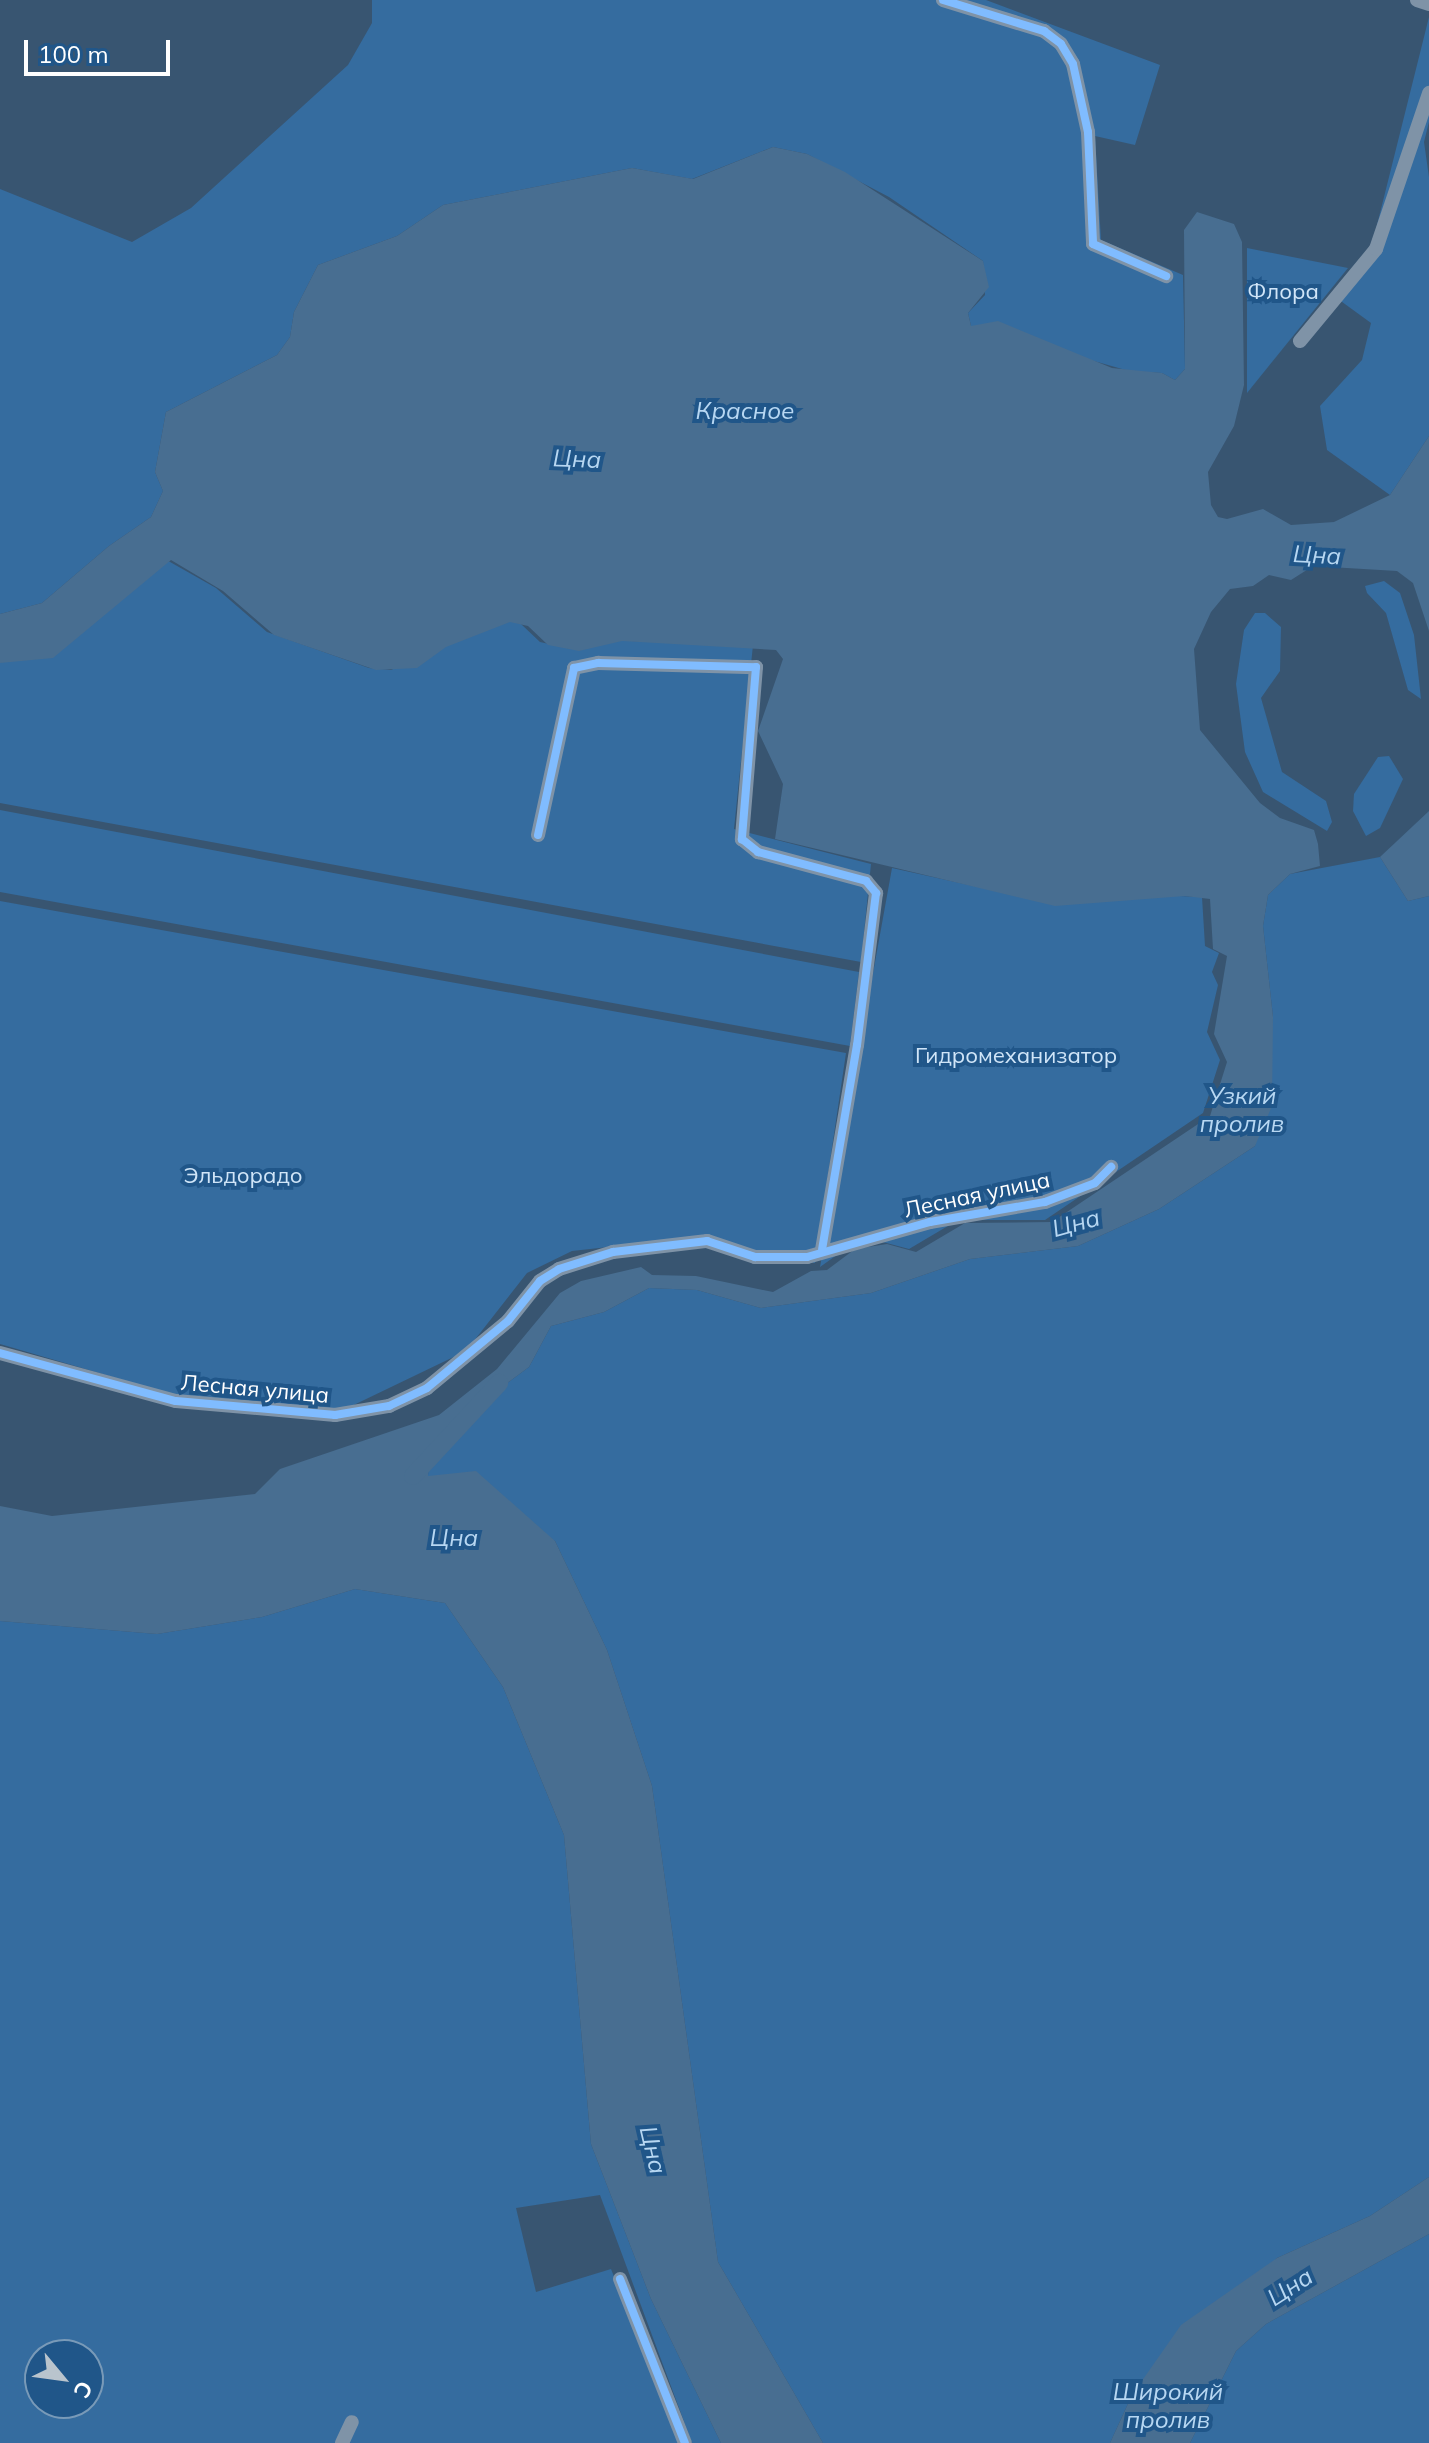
<!DOCTYPE html>
<meta charset="utf-8">
<style>
body{margin:0}
#map{position:relative;width:1429px;height:2443px;overflow:hidden;background:#385571;font-family:Mulish,sans-serif}
div>[style]{position:absolute}
.green>*{inset:0;background:#356c9f}
.water>*{inset:0;background:#486e91}
.river>*{height:18px;margin:-9px;padding:0 9px;transform-origin:9px;border-radius:9px;background:#486e91}
.minor>*{height:14px;margin:-7px;padding:0 7px;transform-origin:7px;border-radius:7px;background:#7f93a7}
.cycleway>*{height:8px;margin:-4px;padding:0 4px;transform-origin:4px;border-radius:4px;background:#80bcff}
span{translate:-50% -50%;white-space:nowrap;text-align:center;line-height:1.15;-webkit-text-stroke:8px #205689;paint-order:stroke}
.park-label{font-size:22px;color:#d0e5f8}
.street-label{font-size:22px;color:#fff}
.water-label{font-size:24px;color:#b7d7f2;font-style:italic}
.north{position:absolute;left:24px;top:2339px;width:80px;height:80px;box-sizing:border-box;background:#205689;border:2px solid #799ab8;border-radius:50%;rotate:119deg;font-size:22px;font-weight:700;line-height:32px;text-align:center;color:#fff}
.north::after{content:'';display:block;margin:auto;width:28px;height:36px;background:#b9c4cd;clip-path:polygon(50% 0,100% 100%,50% 72%,0 100%)}
.scale{position:absolute;left:24px;top:40px;width:146px;height:36px;box-sizing:border-box;border:4px solid #fff;border-top:0;padding-left:10px;font-size:24px;line-height:28px;white-space:nowrap;color:#fff;-webkit-text-stroke:6px #205689;paint-order:stroke}
</style>
<div id="map">
<div class="green">
<i style="clip-path:polygon(372px 0,986px 0,1160px 65px,1135px 145px,1095px 136px,1101px 240px,1183px 275px,1185px 369px,1175px 380px,1162px 373px,1129px 371px,971px 326px,968px 313px,985px 295px,983px 261px,889px 197px,807px 154px,773px 147px,692px 179px,632px 168px,443px 205px,397px 236px,318px 265px,294px 312px,290px 337px,277px 355px,166px 412px,155px 472px,163px 491px,151px 517px,109px 546px,42px 603px,0 614px,0 189px,132px 242px,191px 208px,348px 65px,372px 23px)"></i>
<i style="clip-path:polygon(1429px 17px,1429px 122px,1424px 142px,1429px 177px,1429px 436px,1390px 495px,1327px 450px,1320px 406px,1362px 360px,1371px 323px,1338px 299px,1370px 253px)"></i>
<i style="clip-path:polygon(1247px 248px,1348px 268px,1247px 393px)"></i>
<i style="clip-path:polygon(163px 558px,216px 588px,267px 632px,369px 668px,391px 670px,503px 619px,521px 624px,540px 642px,571px 649px,600px 640px,753px 645px,734px 829px,871px 864px,861px 962px,0 803px,0 661px)"></i>
<i style="clip-path:polygon(1384px 581px,1400px 593px,1414px 635px,1421px 699px,1408px 690px,1386px 613px,1367px 593px,1365px 586px)"></i>
<i style="clip-path:polygon(1255px 613px,1265px 613px,1281px 627px,1280px 671px,1261px 698px,1282px 772px,1326px 801px,1332px 822px,1327px 831px,1263px 792px,1245px 752px,1236px 684px,1244px 630px)"></i>
<i style="clip-path:polygon(1389px 756px,1403px 779px,1380px 828px,1366px 836px,1353px 811px,1354px 794px,1378px 757px)"></i>
<i style="clip-path:polygon(0 810px,859px 972px,850px 1046px,0 892px)"></i>
<i style="clip-path:polygon(1380px 857px,1408px 901px,1429px 896px,1429px 2177px,1370px 2216px,1277px 2258px,1132px 2395px,1110px 2443px,823px 2443px,718px 2262px,652px 1786px,607px 1650px,555px 1541px,428px 1476px,429px 1455px,448px 1427px,529px 1367px,551px 1326px,604px 1312px,649px 1288px,697px 1290px,761px 1308px,871px 1293px,970px 1259px,1078px 1246px,1159px 1209px,1255px 1146px,1273px 1017px,1263px 926px,1268px 895px,1290px 874px)"></i>
<i style="clip-path:polygon(892px 868px,978px 887px,1202px 897px,1205px 946px,1219px 953px,1212px 972px,1218px 985px,1207px 1032px,1220px 1060px,1203px 1113px,1045px 1220px,958px 1220px,909px 1249px,879px 1241px,848px 1247px,820px 1267px)"></i>
<i style="clip-path:polygon(0 901px,846px 1053px,815px 1263px,681px 1239px,572px 1251px,527px 1273px,466px 1351px,335px 1414px,181px 1397px,0 1344px)"></i>
<i style="clip-path:polygon(evenodd,355px 1589px,445px 1603px,503px 1687px,564px 1835px,591px 2144px,651px 2299px,721px 2443px,692px 2443px,600px 2195px,516px 2208px,536px 2292px,611px 2269px,681px 2443px,0 2443px,0 1621px,157px 1634px,262px 1617px,355px 1589px,40px 2355px,88px 2355px,88px 2403px,40px 2403px,40px 2355px)"></i>
<i style="clip-path:polygon(1429px 2234px,1429px 2443px,1190px 2443px,1236px 2351px,1266px 2324px)"></i>
</div>
<div class="water">
<i style="clip-path:polygon(773px 147px,807px 154px,845px 172px,983px 261px,989px 287px,968px 313px,971px 326px,998px 321px,1112px 368px,1162px 373px,1175px 380px,1185px 369px,1184px 230px,1197px 212px,1234px 224px,1242px 242px,1244px 385px,1234px 426px,1208px 472px,1211px 505px,1218px 517px,1227px 519px,1263px 509px,1291px 525px,1334px 522px,1390px 495px,1429px 436px,1429px 631px,1413px 583px,1397px 571px,1313px 566px,1291px 580px,1269px 575px,1253px 586px,1230px 589px,1211px 612px,1194px 649px,1200px 730px,1260px 803px,1280px 818px,1314px 830px,1318px 844px,1320px 866px,1290px 874px,1268px 895px,1263px 926px,1273px 1017px,1272px 1106px,1255px 1146px,1159px 1209px,1078px 1246px,970px 1259px,871px 1293px,761px 1308px,697px 1290px,649px 1288px,604px 1312px,551px 1326px,529px 1367px,448px 1427px,429px 1455px,428px 1476px,476px 1471px,555px 1541px,607px 1650px,652px 1786px,718px 2262px,823px 2443px,721px 2443px,651px 2299px,591px 2144px,564px 1835px,503px 1687px,445px 1603px,355px 1589px,262px 1617px,157px 1634px,0 1621px,0 1506px,52px 1516px,255px 1494px,280px 1469px,439px 1415px,497px 1369px,560px 1293px,581px 1281px,641px 1267px,652px 1275px,696px 1276px,773px 1292px,811px 1271px,827px 1270px,855px 1249px,887px 1244px,916px 1252px,965px 1223px,1052px 1222px,1210px 1116px,1227px 1062px,1214px 1034px,1227px 956px,1213px 949px,1210px 899px,1185px 896px,1055px 906px,775px 839px,783px 784px,758px 731px,783px 659px,776px 650px,622px 641px,579px 651px,548px 645px,528px 626px,510px 622px,446px 647px,417px 668px,376px 670px,274px 635px,223px 591px,171px 560px,53px 658px,0 663px,0 614px,42px 603px,109px 546px,151px 517px,163px 491px,155px 472px,166px 412px,277px 355px,290px 337px,294px 312px,318px 265px,397px 236px,443px 205px,632px 168px,693px 179px)"></i>
<i style="clip-path:polygon(1429px 811px,1429px 896px,1408px 901px,1380px 857px)"></i>
<i style="clip-path:polygon(1429px 2177px,1429px 2234px,1266px 2324px,1236px 2351px,1190px 2443px,1110px 2443px,1132px 2395px,1181px 2325px,1277px 2258px,1370px 2216px)"></i>
</div>
<div class="river">
<i style="left:413px;top:1476px;width:127px;rotate:-47.2deg"></i>
</div>
<div class="minor">
<i style="left:943px;top:0;width:106px;rotate:17.1deg"></i>
<i style="left:1044px;top:31px;width:21px;rotate:37deg"></i>
<i style="left:1061px;top:44px;width:23px;rotate:59deg"></i>
<i style="left:1073px;top:64px;width:70px;rotate:77.6deg"></i>
<i style="left:1088px;top:132px;width:112px;rotate:87.4deg"></i>
<i style="left:1093px;top:244px;width:80px;rotate:23.7deg"></i>
<i style="left:1417px;top:0;width:13px;rotate:18deg"></i>
<i style="left:1300px;top:341px;width:119px;rotate:-50.4deg"></i>
<i style="left:1376px;top:249px;width:165px;rotate:-71.2deg"></i>
<i style="left:538px;top:835px;width:171px;rotate:-77.8deg"></i>
<i style="left:574px;top:668px;width:25px;rotate:-12deg"></i>
<i style="left:598px;top:663px;width:158px;rotate:1.5deg"></i>
<i style="left:756px;top:667px;width:173px;rotate:94.7deg"></i>
<i style="left:742px;top:839px;width:21px;rotate:39deg"></i>
<i style="left:758px;top:852px;width:112px;rotate:15deg"></i>
<i style="left:866px;top:881px;width:16px;rotate:50deg"></i>
<i style="left:876px;top:893px;width:153px;rotate:97.1deg"></i>
<i style="left:857px;top:1045px;width:207px;rotate:99.7deg"></i>
<i style="left:0;top:1353px;width:182px;rotate:15.3deg"></i>
<i style="left:176px;top:1401px;width:160px;rotate:5deg"></i>
<i style="left:335px;top:1415px;width:55px;rotate:-9.5deg"></i>
<i style="left:389px;top:1406px;width:42px;rotate:-25.3deg"></i>
<i style="left:427px;top:1388px;width:105px;rotate:-39.6deg"></i>
<i style="left:508px;top:1321px;width:51px;rotate:-51.3deg"></i>
<i style="left:540px;top:1281px;width:22px;rotate:-32deg"></i>
<i style="left:559px;top:1269px;width:57px;rotate:-17.5deg"></i>
<i style="left:613px;top:1252px;width:95px;rotate:-6.7deg"></i>
<i style="left:707px;top:1241px;width:51px;rotate:18.4deg"></i>
<i style="left:755px;top:1257px;width:52px"></i>
<i style="left:807px;top:1257px;width:128px;rotate:-15.9deg"></i>
<i style="left:930px;top:1222px;width:117px;rotate:-9.9deg"></i>
<i style="left:1045px;top:1202px;width:53px;rotate:-20.8deg"></i>
<i style="left:1095px;top:1183px;width:23px;rotate:-45deg"></i>
<i style="left:620px;top:2279px;width:176px;rotate:68.4deg"></i>
<i style="left:342px;top:2443px;width:23px;rotate:-65deg"></i>
</div>
<div class="cycleway">
<i style="left:943px;top:0;width:106px;rotate:17.1deg"></i>
<i style="left:1044px;top:31px;width:21px;rotate:37deg"></i>
<i style="left:1061px;top:44px;width:23px;rotate:59deg"></i>
<i style="left:1073px;top:64px;width:70px;rotate:77.6deg"></i>
<i style="left:1088px;top:132px;width:112px;rotate:87.4deg"></i>
<i style="left:1093px;top:244px;width:80px;rotate:23.7deg"></i>
<i style="left:538px;top:835px;width:171px;rotate:-77.8deg"></i>
<i style="left:574px;top:668px;width:25px;rotate:-12deg"></i>
<i style="left:598px;top:663px;width:158px;rotate:1.5deg"></i>
<i style="left:756px;top:667px;width:173px;rotate:94.7deg"></i>
<i style="left:742px;top:839px;width:21px;rotate:39deg"></i>
<i style="left:758px;top:852px;width:112px;rotate:15deg"></i>
<i style="left:866px;top:881px;width:16px;rotate:50deg"></i>
<i style="left:876px;top:893px;width:153px;rotate:97.1deg"></i>
<i style="left:857px;top:1045px;width:207px;rotate:99.7deg"></i>
<i style="left:0;top:1353px;width:182px;rotate:15.3deg"></i>
<i style="left:176px;top:1401px;width:160px;rotate:5deg"></i>
<i style="left:335px;top:1415px;width:55px;rotate:-9.5deg"></i>
<i style="left:389px;top:1406px;width:42px;rotate:-25.3deg"></i>
<i style="left:427px;top:1388px;width:105px;rotate:-39.6deg"></i>
<i style="left:508px;top:1321px;width:51px;rotate:-51.3deg"></i>
<i style="left:540px;top:1281px;width:22px;rotate:-32deg"></i>
<i style="left:559px;top:1269px;width:57px;rotate:-17.5deg"></i>
<i style="left:613px;top:1252px;width:95px;rotate:-6.7deg"></i>
<i style="left:707px;top:1241px;width:51px;rotate:18.4deg"></i>
<i style="left:755px;top:1257px;width:52px"></i>
<i style="left:807px;top:1257px;width:128px;rotate:-15.9deg"></i>
<i style="left:930px;top:1222px;width:117px;rotate:-9.9deg"></i>
<i style="left:1045px;top:1202px;width:53px;rotate:-20.8deg"></i>
<i style="left:1095px;top:1183px;width:23px;rotate:-45deg"></i>
<i style="left:620px;top:2279px;width:176px;rotate:68.4deg"></i>
</div>
<div class="park-label">
<span style="left:1283px;top:292px">Флора</span>
<span style="left:1016px;top:1056px">Гидромеханизатор</span>
<span style="left:243px;top:1176px">Эльдорадо</span>
</div>
<div class="street-label">
<span style="left:977px;top:1195px;rotate:-12deg">Лесная улица</span>
<span style="left:255px;top:1389px;rotate:5deg">Лесная улица</span>
</div>
<div class="water-label">
<span style="left:745px;top:411px">Красное</span>
<span style="left:577px;top:459px;rotate:2deg">Цна</span>
<span style="left:1317px;top:555px;rotate:3deg">Цна</span>
<span style="left:1242px;top:1110px">Узкий<br>пролив</span>
<span style="left:1076px;top:1223px;rotate:-15deg">Цна</span>
<span style="left:454px;top:1538px">Цна</span>
<span style="left:653px;top:2150px;rotate:77deg">Цна</span>
<span style="left:1290px;top:2287px;rotate:-33deg">Цна</span>
<span style="left:1168px;top:2406px">Широкий<br>пролив</span>
</div>
<div class="north">С</div>
<div class="scale">100 m</div>
</div>
